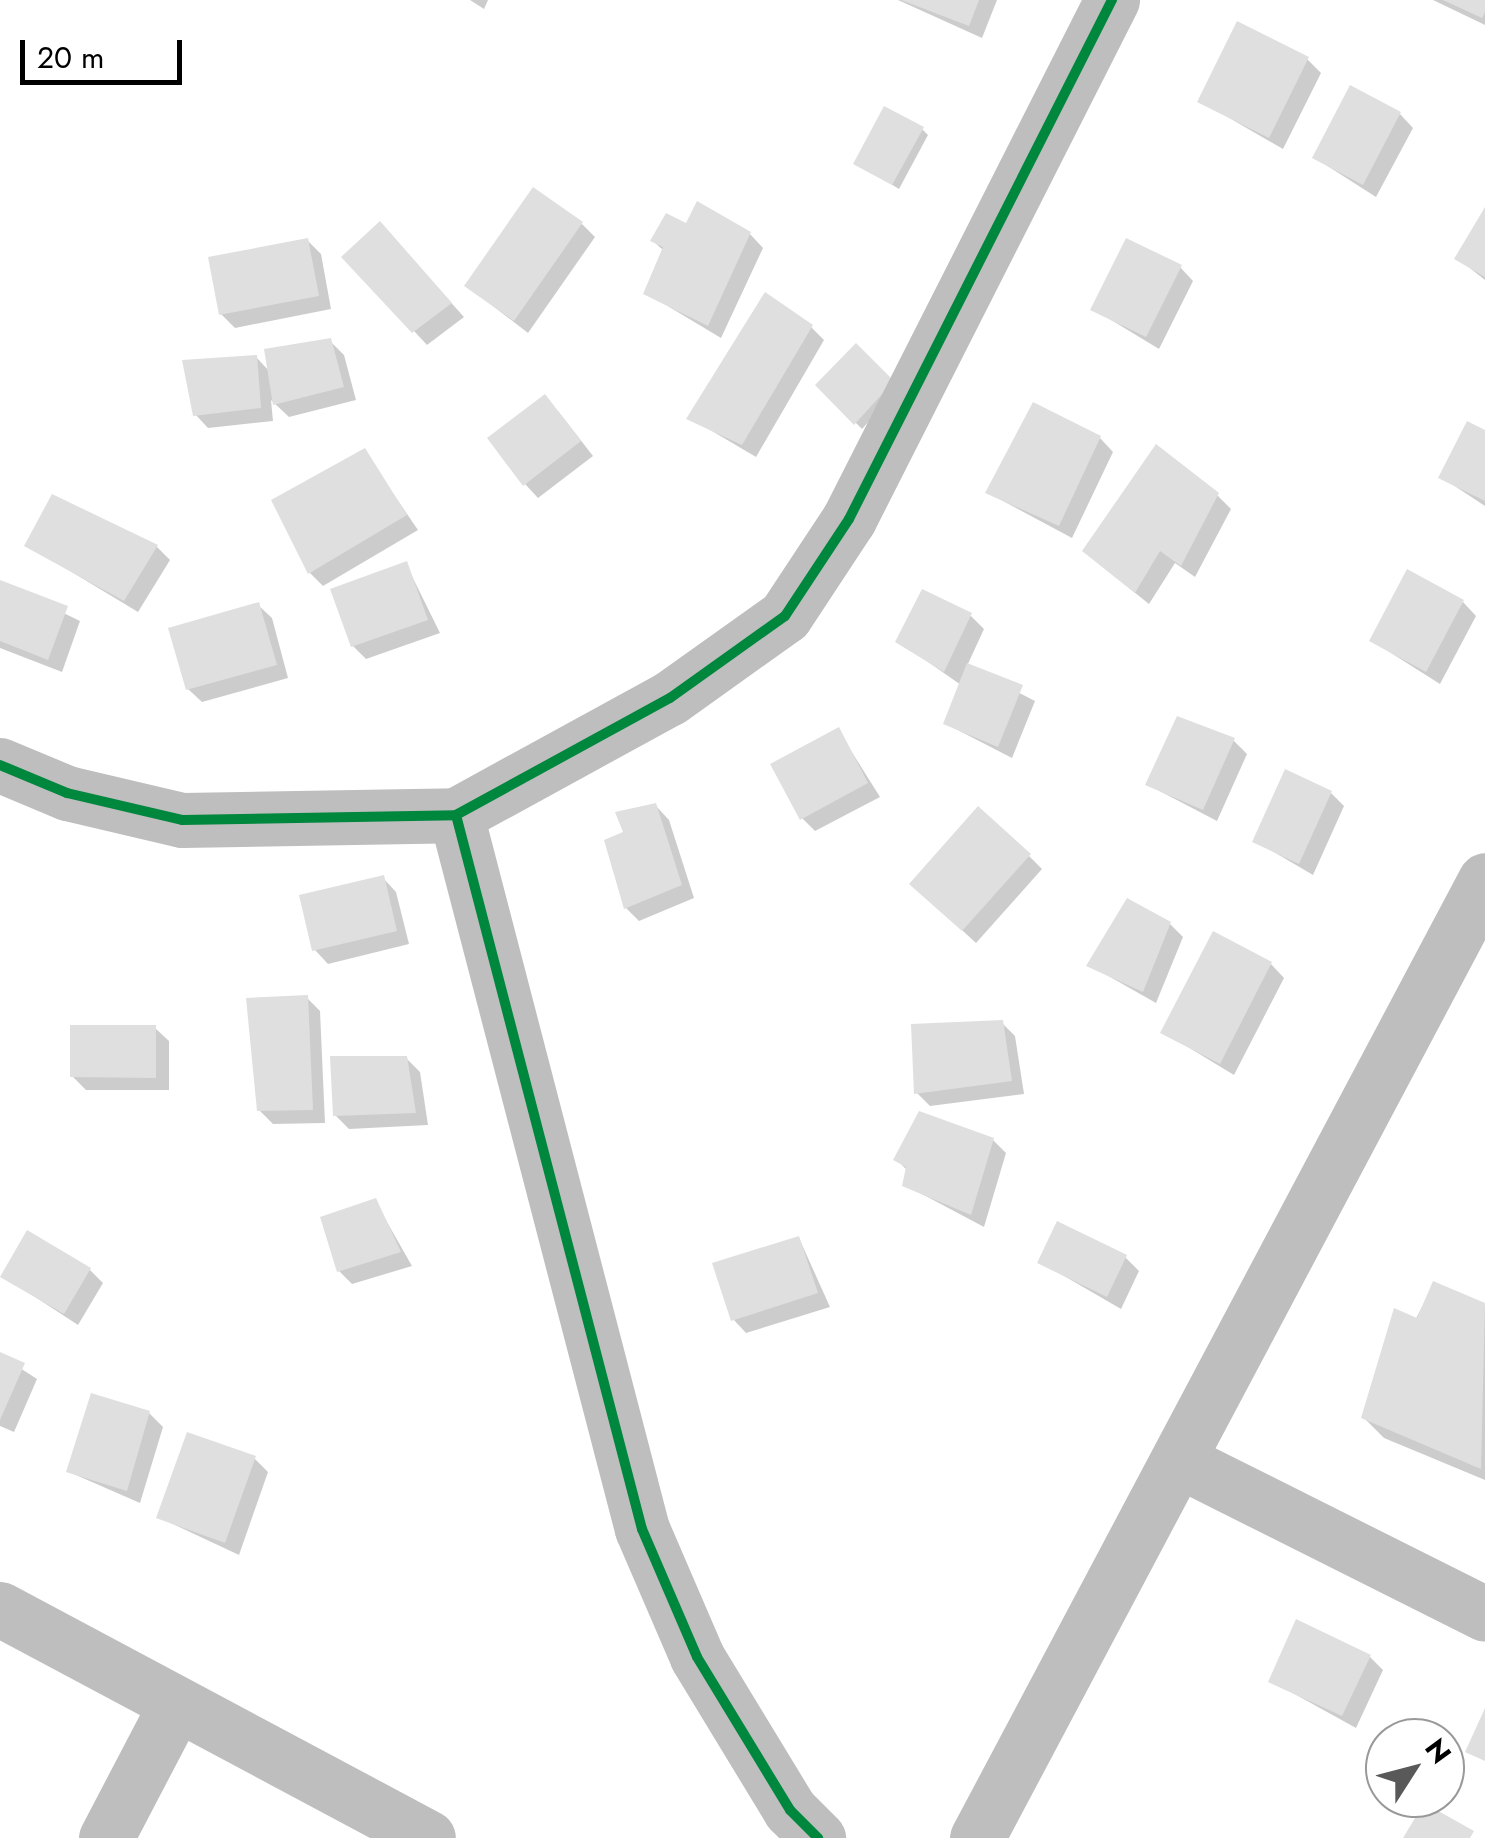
<!DOCTYPE html>
<style>
body{margin:0}
#map{position:relative;width:1485px;height:1838px;overflow:hidden;background:#fff;font-family:Jost,sans-serif}
div>[style]{position:absolute}
.shadow>*{inset:0;background:#0003}
.building>*{inset:0;background:#dfdfdf}
.minor>*{height:55px;margin:-27.5px;padding:0 27.5px;transform-origin:27.5px;border-radius:27.5px;background:#bebebe}
.cycleway>*{height:10px;margin:-5px;padding:0 5px;transform-origin:5px;border-radius:5px;background:#00873e}
span{translate:-50% -50%;white-space:nowrap;text-align:center;line-height:1.15;-webkit-text-stroke:8px #fff;paint-order:stroke}
.north{position:absolute;left:1365px;top:1718px;width:100px;height:100px;box-sizing:border-box;background:#fff;border:2px solid #999;border-radius:50%;rotate:54deg;font-size:28px;font-weight:700;line-height:40px;text-align:center;color:#000}
.north::after{content:'';display:block;margin:auto;width:35px;height:45px;background:#595959;clip-path:polygon(50% 0,100% 100%,50% 72%,0 100%)}
.scale{position:absolute;left:20px;top:40px;width:162px;height:45px;box-sizing:border-box;border:5px solid #000;border-top:0;padding-left:12px;font-size:30px;line-height:35px;white-space:nowrap;color:#000;-webkit-text-stroke:8px #fff;paint-order:stroke}
</style>
<div id="map">
<div class="shadow">
<i style="clip-path:polygon(470px 0,488px 0,484px 9px)"></i>
<i style="clip-path:polygon(898px 0,997px 0,982px 38px)"></i>
<i style="clip-path:polygon(1433px 0,1485px 0,1485px 25px)"></i>
<i style="clip-path:polygon(1307px 59px,1321px 73px,1283px 149px,1200px 101px)"></i>
<i style="clip-path:polygon(1400px 114px,1413px 128px,1376px 197px,1315px 158px)"></i>
<i style="clip-path:polygon(922px 129px,928px 135px,899px 189px,856px 163px)"></i>
<i style="clip-path:polygon(1485px 212px,1485px 280px,1457px 258px)"></i>
<i style="clip-path:polygon(582px 224px,595px 237px,528px 333px,467px 286px)"></i>
<i style="clip-path:polygon(687px 226px,750px 234px,763px 248px,721px 338px,646px 293px,664px 251px,653px 241px)"></i>
<i style="clip-path:polygon(393px 238px,464px 317px,427px 345px,414px 331px)"></i>
<i style="clip-path:polygon(308px 241px,321px 254px,331px 309px,235px 328px,221px 314px)"></i>
<i style="clip-path:polygon(1180px 267px,1193px 281px,1159px 349px,1093px 309px)"></i>
<i style="clip-path:polygon(811px 327px,824px 340px,756px 457px,690px 418px)"></i>
<i style="clip-path:polygon(330px 341px,344px 355px,356px 400px,289px 417px,271px 400px,273px 421px,208px 428px,195px 414px,256px 357px,270px 372px)"></i>
<i style="clip-path:polygon(818px 385px,898px 389px,862px 429px)"></i>
<i style="clip-path:polygon(558px 411px,593px 456px,538px 498px,525px 484px)"></i>
<i style="clip-path:polygon(1485px 433px,1485px 506px,1441px 477px)"></i>
<i style="clip-path:polygon(1100px 438px,1113px 452px,1072px 538px,988px 493px)"></i>
<i style="clip-path:polygon(364px 451px,418px 530px,323px 586px,310px 573px)"></i>
<i style="clip-path:polygon(1217px 495px,1231px 509px,1195px 577px,1175px 563px,1149px 604px,1099px 564px)"></i>
<i style="clip-path:polygon(27px 545px,157px 547px,170px 560px,138px 612px)"></i>
<i style="clip-path:polygon(406px 564px,440px 633px,366px 659px,353px 646px)"></i>
<i style="clip-path:polygon(0 582px,80px 621px,62px 672px,0 648px)"></i>
<i style="clip-path:polygon(1463px 602px,1476px 616px,1440px 684px,1372px 641px)"></i>
<i style="clip-path:polygon(258px 605px,272px 618px,288px 678px,202px 702px,188px 689px)"></i>
<i style="clip-path:polygon(971px 616px,984px 629px,967px 666px,1035px 701px,1012px 758px,946px 724px,961px 685px,898px 641px)"></i>
<i style="clip-path:polygon(838px 730px,880px 797px,815px 831px,802px 818px)"></i>
<i style="clip-path:polygon(1233px 740px,1247px 754px,1217px 821px,1148px 785px)"></i>
<i style="clip-path:polygon(1331px 793px,1344px 806px,1313px 875px,1255px 841px)"></i>
<i style="clip-path:polygon(656px 806px,669px 820px,694px 898px,639px 921px,626px 908px)"></i>
<i style="clip-path:polygon(1029px 856px,1042px 869px,976px 943px,926px 897px)"></i>
<i style="clip-path:polygon(383px 878px,396px 892px,409px 944px,328px 964px,315px 950px)"></i>
<i style="clip-path:polygon(1170px 924px,1183px 937px,1156px 1003px,1089px 965px)"></i>
<i style="clip-path:polygon(1271px 964px,1284px 978px,1234px 1075px,1163px 1032px)"></i>
<i style="clip-path:polygon(307px 998px,320px 1011px,325px 1123px,273px 1124px,259px 1110px)"></i>
<i style="clip-path:polygon(1002px 1023px,1015px 1036px,1024px 1094px,930px 1106px,917px 1093px)"></i>
<i style="clip-path:polygon(155px 1028px,169px 1041px,169px 1090px,86px 1090px,72px 1076px)"></i>
<i style="clip-path:polygon(406px 1058px,420px 1072px,428px 1125px,349px 1129px,335px 1115px)"></i>
<i style="clip-path:polygon(993px 1140px,1006px 1153px,984px 1227px,905px 1185px,908px 1171px,896px 1159px)"></i>
<i style="clip-path:polygon(375px 1201px,412px 1266px,352px 1284px,339px 1271px)"></i>
<i style="clip-path:polygon(799px 1238px,830px 1307px,746px 1333px,733px 1319px)"></i>
<i style="clip-path:polygon(1125px 1257px,1139px 1271px,1121px 1309px,1040px 1262px)"></i>
<i style="clip-path:polygon(90px 1270px,103px 1283px,78px 1325px,3px 1276px)"></i>
<i style="clip-path:polygon(1434px 1284px,1485px 1306px,1485px 1480px,1384px 1438px,1364px 1418px)"></i>
<i style="clip-path:polygon(0 1355px,37px 1379px,14px 1432px,0 1426px)"></i>
<i style="clip-path:polygon(149px 1413px,163px 1427px,140px 1503px,69px 1472px)"></i>
<i style="clip-path:polygon(254px 1458px,268px 1472px,239px 1555px,158px 1517px)"></i>
<i style="clip-path:polygon(1370px 1657px,1383px 1670px,1356px 1728px,1271px 1681px)"></i>
</div>
<div class="building">
<i style="clip-path:polygon(901px 0,979px 0,969px 26px)"></i>
<i style="clip-path:polygon(1443px 0,1485px 0,1485px 12px,1482px 18px)"></i>
<i style="clip-path:polygon(1237px 21px,1309px 57px,1269px 138px,1197px 102px)"></i>
<i style="clip-path:polygon(1350px 85px,1401px 112px,1363px 185px,1312px 158px)"></i>
<i style="clip-path:polygon(884px 106px,924px 127px,892px 185px,853px 164px)"></i>
<i style="clip-path:polygon(533px 187px,583px 222px,514px 321px,464px 286px)"></i>
<i style="clip-path:polygon(697px 201px,751px 232px,708px 326px,643px 294px,663px 247px,650px 241px,666px 213px,686px 223px)"></i>
<i style="clip-path:polygon(1485px 207px,1485px 277px,1454px 259px)"></i>
<i style="clip-path:polygon(380px 221px,452px 303px,412px 333px,341px 257px)"></i>
<i style="clip-path:polygon(308px 238px,319px 296px,219px 315px,208px 257px)"></i>
<i style="clip-path:polygon(1126px 238px,1182px 265px,1146px 337px,1090px 310px)"></i>
<i style="clip-path:polygon(765px 292px,813px 325px,742px 445px,686px 419px)"></i>
<i style="clip-path:polygon(331px 338px,344px 387px,273px 405px,264px 349px)"></i>
<i style="clip-path:polygon(856px 343px,894px 381px,854px 425px,815px 385px)"></i>
<i style="clip-path:polygon(257px 355px,261px 408px,193px 416px,182px 360px)"></i>
<i style="clip-path:polygon(545px 394px,581px 441px,523px 486px,487px 438px)"></i>
<i style="clip-path:polygon(1033px 402px,1101px 436px,1059px 526px,985px 493px)"></i>
<i style="clip-path:polygon(1467px 421px,1485px 430px,1485px 501px,1438px 478px)"></i>
<i style="clip-path:polygon(1156px 444px,1219px 493px,1181px 566px,1160px 551px,1135px 593px,1082px 551px)"></i>
<i style="clip-path:polygon(365px 448px,407px 515px,308px 574px,271px 500px)"></i>
<i style="clip-path:polygon(52px 494px,158px 545px,124px 601px,24px 546px)"></i>
<i style="clip-path:polygon(407px 561px,428px 620px,351px 647px,330px 589px)"></i>
<i style="clip-path:polygon(1407px 569px,1464px 600px,1426px 672px,1369px 641px)"></i>
<i style="clip-path:polygon(0 580px,68px 606px,48px 660px,0 641px)"></i>
<i style="clip-path:polygon(922px 589px,972px 613px,944px 672px,895px 642px)"></i>
<i style="clip-path:polygon(259px 602px,277px 665px,186px 690px,168px 628px)"></i>
<i style="clip-path:polygon(967px 663px,1023px 685px,998px 747px,943px 724px)"></i>
<i style="clip-path:polygon(1177px 716px,1235px 738px,1203px 810px,1145px 785px)"></i>
<i style="clip-path:polygon(839px 727px,868px 783px,800px 820px,770px 764px)"></i>
<i style="clip-path:polygon(1285px 769px,1332px 791px,1299px 864px,1252px 842px)"></i>
<i style="clip-path:polygon(656px 803px,682px 885px,624px 909px,604px 840px,623px 832px,615px 812px)"></i>
<i style="clip-path:polygon(978px 806px,1031px 854px,962px 931px,909px 884px)"></i>
<i style="clip-path:polygon(384px 875px,397px 931px,312px 951px,299px 895px)"></i>
<i style="clip-path:polygon(1127px 898px,1171px 922px,1143px 992px,1086px 966px)"></i>
<i style="clip-path:polygon(1213px 931px,1272px 962px,1220px 1064px,1160px 1033px)"></i>
<i style="clip-path:polygon(308px 995px,313px 1110px,257px 1111px,246px 998px)"></i>
<i style="clip-path:polygon(1003px 1020px,1012px 1081px,914px 1094px,911px 1024px)"></i>
<i style="clip-path:polygon(70px 1025px,156px 1025px,156px 1078px,70px 1077px)"></i>
<i style="clip-path:polygon(330px 1056px,407px 1056px,416px 1113px,333px 1116px)"></i>
<i style="clip-path:polygon(919px 1111px,994px 1138px,971px 1215px,902px 1186px,906px 1167px,893px 1160px)"></i>
<i style="clip-path:polygon(376px 1198px,401px 1252px,337px 1272px,320px 1217px)"></i>
<i style="clip-path:polygon(1057px 1221px,1127px 1255px,1107px 1297px,1037px 1263px)"></i>
<i style="clip-path:polygon(27px 1230px,91px 1268px,64px 1314px,0 1277px)"></i>
<i style="clip-path:polygon(799px 1236px,818px 1293px,731px 1321px,712px 1263px)"></i>
<i style="clip-path:polygon(1433px 1281px,1485px 1303px,1481px 1469px,1361px 1418px,1394px 1308px,1417px 1318px)"></i>
<i style="clip-path:polygon(0 1352px,25px 1363px,0 1420px)"></i>
<i style="clip-path:polygon(91px 1393px,150px 1411px,127px 1491px,66px 1472px)"></i>
<i style="clip-path:polygon(187px 1432px,256px 1456px,225px 1543px,156px 1518px)"></i>
<i style="clip-path:polygon(1296px 1619px,1371px 1655px,1342px 1716px,1268px 1682px)"></i>
<i style="clip-path:polygon(1485px 1708px,1485px 1761px,1465px 1752px)"></i>
<i style="clip-path:polygon(1424px 1803px,1474px 1831px,1470px 1838px,1403px 1838px)"></i>
</div>
<div class="minor">
<i style="left:0;top:765px;width:73px;rotate:22.7deg"></i>
<i style="left:67px;top:793px;width:118px;rotate:13.2deg"></i>
<i style="left:182px;top:820px;width:274px;rotate:-1deg"></i>
<i style="left:456px;top:815px;width:244px;rotate:-28.7deg"></i>
<i style="left:670px;top:698px;width:141px;rotate:-35.5deg"></i>
<i style="left:785px;top:616px;width:116px;rotate:-56.6deg"></i>
<i style="left:849px;top:519px;width:582px;rotate:-63.13deg"></i>
<i style="left:456px;top:815px;width:738px;rotate:75.4deg"></i>
<i style="left:642px;top:1529px;width:139px;rotate:66.7deg"></i>
<i style="left:697px;top:1657px;width:179px;rotate:58.7deg"></i>
<i style="left:790px;top:1810px;width:40px;rotate:45deg"></i>
<i style="left:1178px;top:1460px;width:343px;rotate:26.6deg"></i>
<i style="left:0;top:1609px;width:485px;rotate:28.1deg"></i>
<i style="left:106px;top:1838px;width:151px;rotate:-62.4deg"></i>
<i style="left:977px;top:1838px;width:1084px;rotate:-62.06deg"></i>
</div>
<div class="cycleway">
<i style="left:0;top:765px;width:73px;rotate:22.7deg"></i>
<i style="left:67px;top:793px;width:118px;rotate:13.2deg"></i>
<i style="left:182px;top:820px;width:274px;rotate:-1deg"></i>
<i style="left:456px;top:815px;width:244px;rotate:-28.7deg"></i>
<i style="left:670px;top:698px;width:141px;rotate:-35.5deg"></i>
<i style="left:785px;top:616px;width:116px;rotate:-56.6deg"></i>
<i style="left:849px;top:519px;width:582px;rotate:-63.13deg"></i>
<i style="left:456px;top:815px;width:738px;rotate:75.4deg"></i>
<i style="left:642px;top:1529px;width:139px;rotate:66.7deg"></i>
<i style="left:697px;top:1657px;width:179px;rotate:58.7deg"></i>
<i style="left:790px;top:1810px;width:40px;rotate:45deg"></i>
</div>
<div class="north">N</div>
<div class="scale">20 m</div>
</div>
